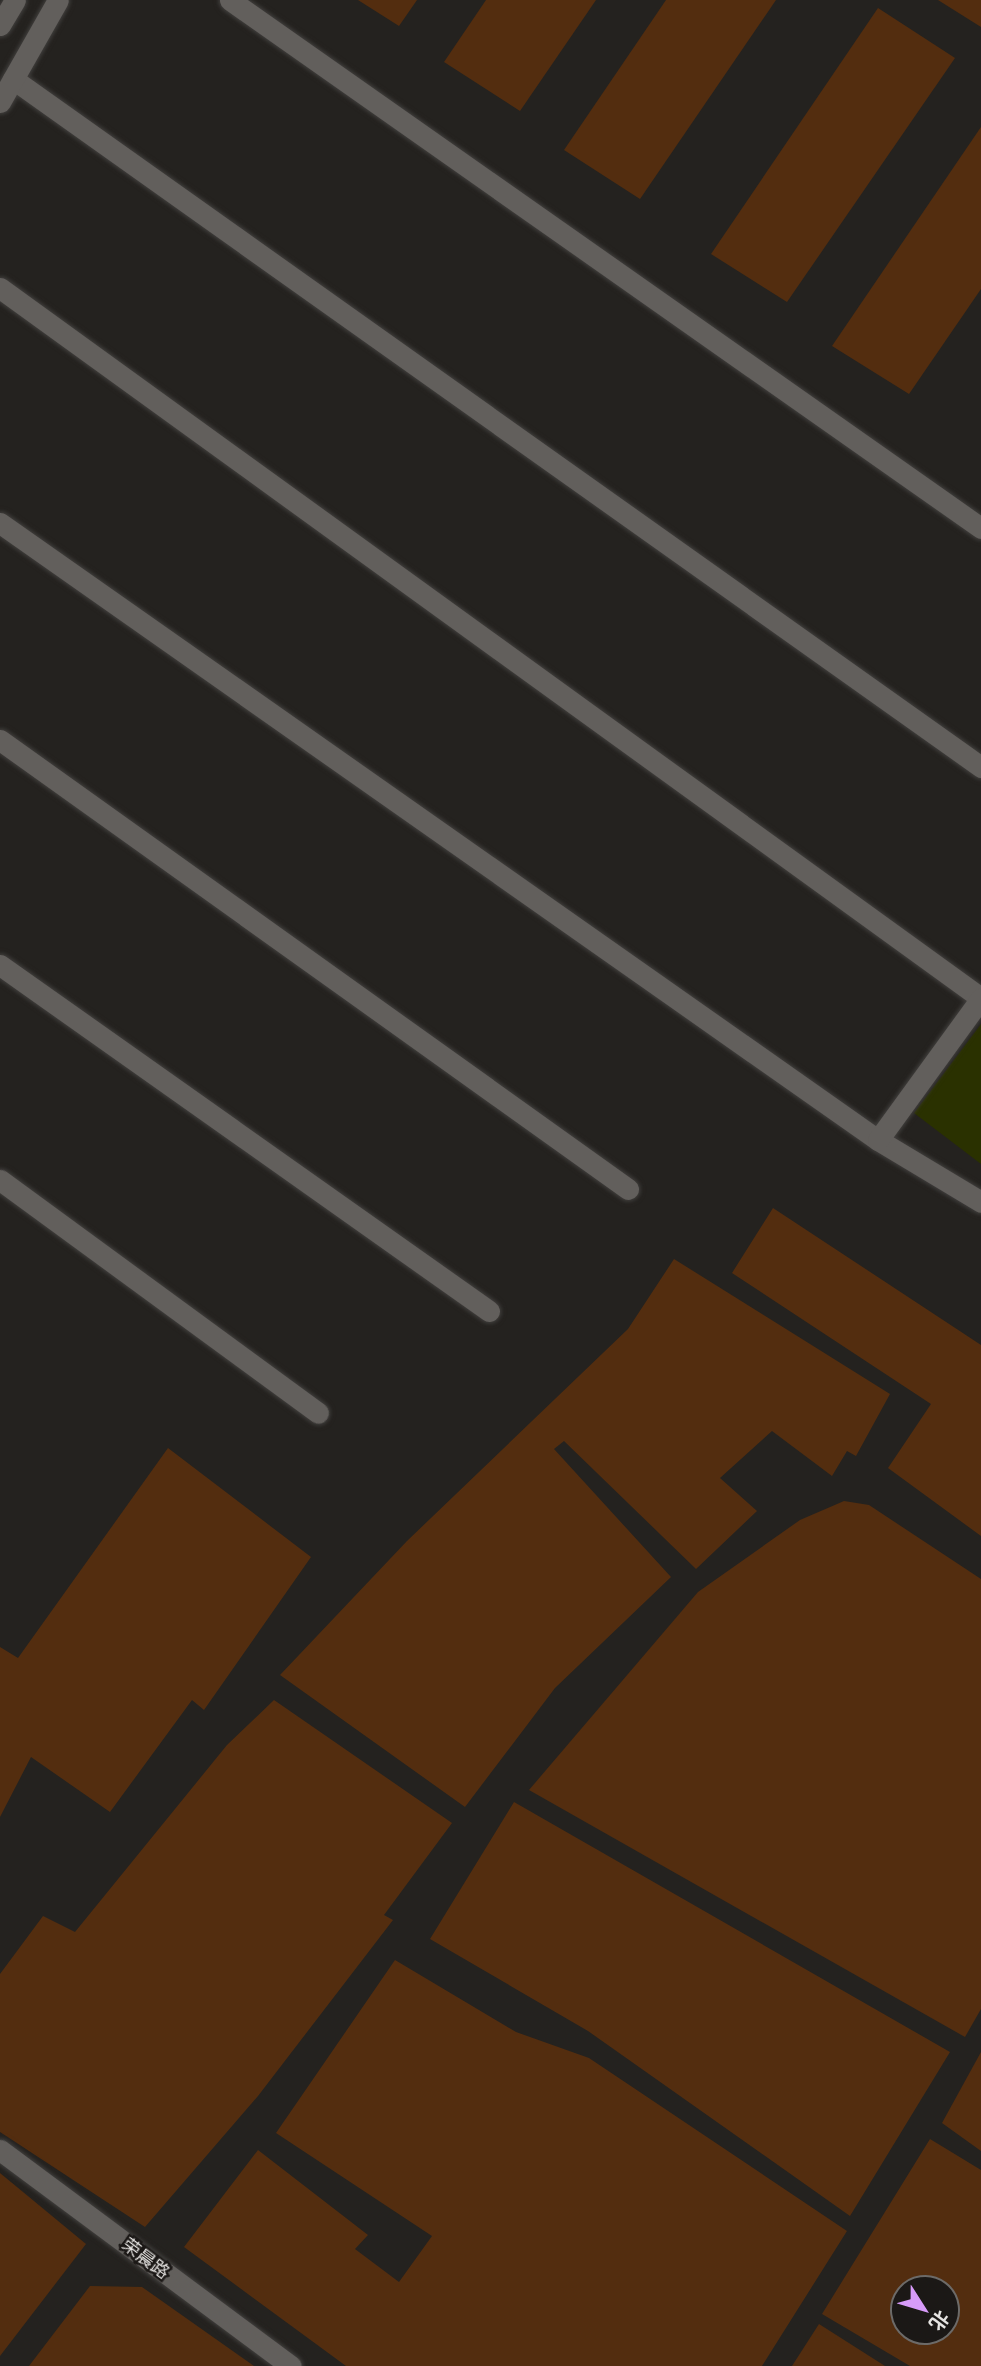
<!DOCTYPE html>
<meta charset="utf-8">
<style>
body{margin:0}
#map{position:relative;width:981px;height:2366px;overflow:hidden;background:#24221f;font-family:"Playfair Display","Noto Sans SC",serif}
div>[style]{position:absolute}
.green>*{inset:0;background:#2a3100}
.building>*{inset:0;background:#532d0f}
.roads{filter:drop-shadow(0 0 2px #413f3d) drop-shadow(0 0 2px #413f3d)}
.minor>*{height:21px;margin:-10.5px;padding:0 10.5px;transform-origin:10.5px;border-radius:10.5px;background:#625f5c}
span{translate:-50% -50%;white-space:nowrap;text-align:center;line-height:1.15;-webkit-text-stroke:5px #1b1816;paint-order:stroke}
.street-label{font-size:18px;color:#e6e4e2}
.north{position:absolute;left:890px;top:2275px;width:70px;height:70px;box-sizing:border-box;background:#1b1816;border:2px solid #6c6a68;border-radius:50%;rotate:127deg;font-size:19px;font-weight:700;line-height:28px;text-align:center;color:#e6e4e2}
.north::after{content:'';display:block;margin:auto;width:24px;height:32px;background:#d79bf9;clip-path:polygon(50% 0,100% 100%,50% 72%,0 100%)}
</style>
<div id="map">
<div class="green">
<i style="clip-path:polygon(981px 1024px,981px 1164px,914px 1113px)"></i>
</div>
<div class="building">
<i style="clip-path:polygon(358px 0,417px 0,399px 26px)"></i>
<i style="clip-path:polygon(486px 0,596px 0,520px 111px,444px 62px)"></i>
<i style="clip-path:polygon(666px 0,776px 0,640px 199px,564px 150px)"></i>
<i style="clip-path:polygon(938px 0,981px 0,981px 27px)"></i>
<i style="clip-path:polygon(878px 8px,955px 58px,787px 302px,711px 254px)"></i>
<i style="clip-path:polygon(981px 127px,981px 289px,909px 394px,832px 346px)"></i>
<i style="clip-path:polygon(773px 1208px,981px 1345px,981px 1536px,888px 1468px,931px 1404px,732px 1273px)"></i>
<i style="clip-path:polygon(674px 1259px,890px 1394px,856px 1456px,847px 1451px,832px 1476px,772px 1431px,720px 1478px,757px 1511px,696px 1569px,564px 1441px,554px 1449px,671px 1577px,555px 1688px,465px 1807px,280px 1675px,407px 1541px,628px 1329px)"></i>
<i style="clip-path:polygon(168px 1448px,311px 1557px,204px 1710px,192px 1700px,110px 1812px,31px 1757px,0 1817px,0 1647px,18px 1658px)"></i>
<i style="clip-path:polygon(844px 1501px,869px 1505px,981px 1579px,981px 2009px,965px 2037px,529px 1790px,698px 1592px,800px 1520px)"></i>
<i style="clip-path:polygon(274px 1700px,452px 1823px,384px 1915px,393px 1920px,258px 2096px,145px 2227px,0 2132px,0 1974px,43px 1916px,75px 1932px,227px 1745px)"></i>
<i style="clip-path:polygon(514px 1802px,950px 2052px,850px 2216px,588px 2031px,430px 1939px)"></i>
<i style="clip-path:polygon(395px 1960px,516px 2032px,589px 2058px,847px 2231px,762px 2366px,346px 2366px,184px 2247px,258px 2150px,368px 2235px,355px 2249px,399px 2282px,432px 2236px,276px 2133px)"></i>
<i style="clip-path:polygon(981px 2052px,981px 2151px,942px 2123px)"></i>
<i style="clip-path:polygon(evenodd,930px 2139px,981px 2170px,981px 2366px,910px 2366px,822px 2314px,930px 2139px,904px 2289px,946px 2289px,946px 2331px,904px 2331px,904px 2289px)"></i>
<i style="clip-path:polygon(0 2173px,86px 2244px,0 2356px)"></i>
<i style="clip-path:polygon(90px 2286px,142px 2287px,254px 2366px,29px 2366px)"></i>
<i style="clip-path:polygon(819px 2324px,885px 2366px,792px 2366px)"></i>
</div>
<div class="roads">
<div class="minor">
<i style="left:230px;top:0;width:918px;rotate:35.11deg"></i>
<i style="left:0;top:25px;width:29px;rotate:-59deg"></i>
<i style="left:13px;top:79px;width:1188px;rotate:35.4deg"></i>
<i style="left:0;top:102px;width:117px;rotate:-60.4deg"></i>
<i style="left:0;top:288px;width:1211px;rotate:35.9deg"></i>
<i style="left:0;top:523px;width:1073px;rotate:35.1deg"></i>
<i style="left:878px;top:1140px;width:120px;rotate:31deg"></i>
<i style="left:0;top:740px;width:772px;rotate:35.56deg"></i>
<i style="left:0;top:965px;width:599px;rotate:35.28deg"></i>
<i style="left:878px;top:1140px;width:175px;rotate:-54deg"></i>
<i style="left:0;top:1180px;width:394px;rotate:36.2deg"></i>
<i style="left:0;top:2150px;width:362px;rotate:36.6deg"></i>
</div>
</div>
<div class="street-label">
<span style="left:146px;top:2258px;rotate:37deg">荣晨路</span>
</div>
<div class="north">北</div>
</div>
